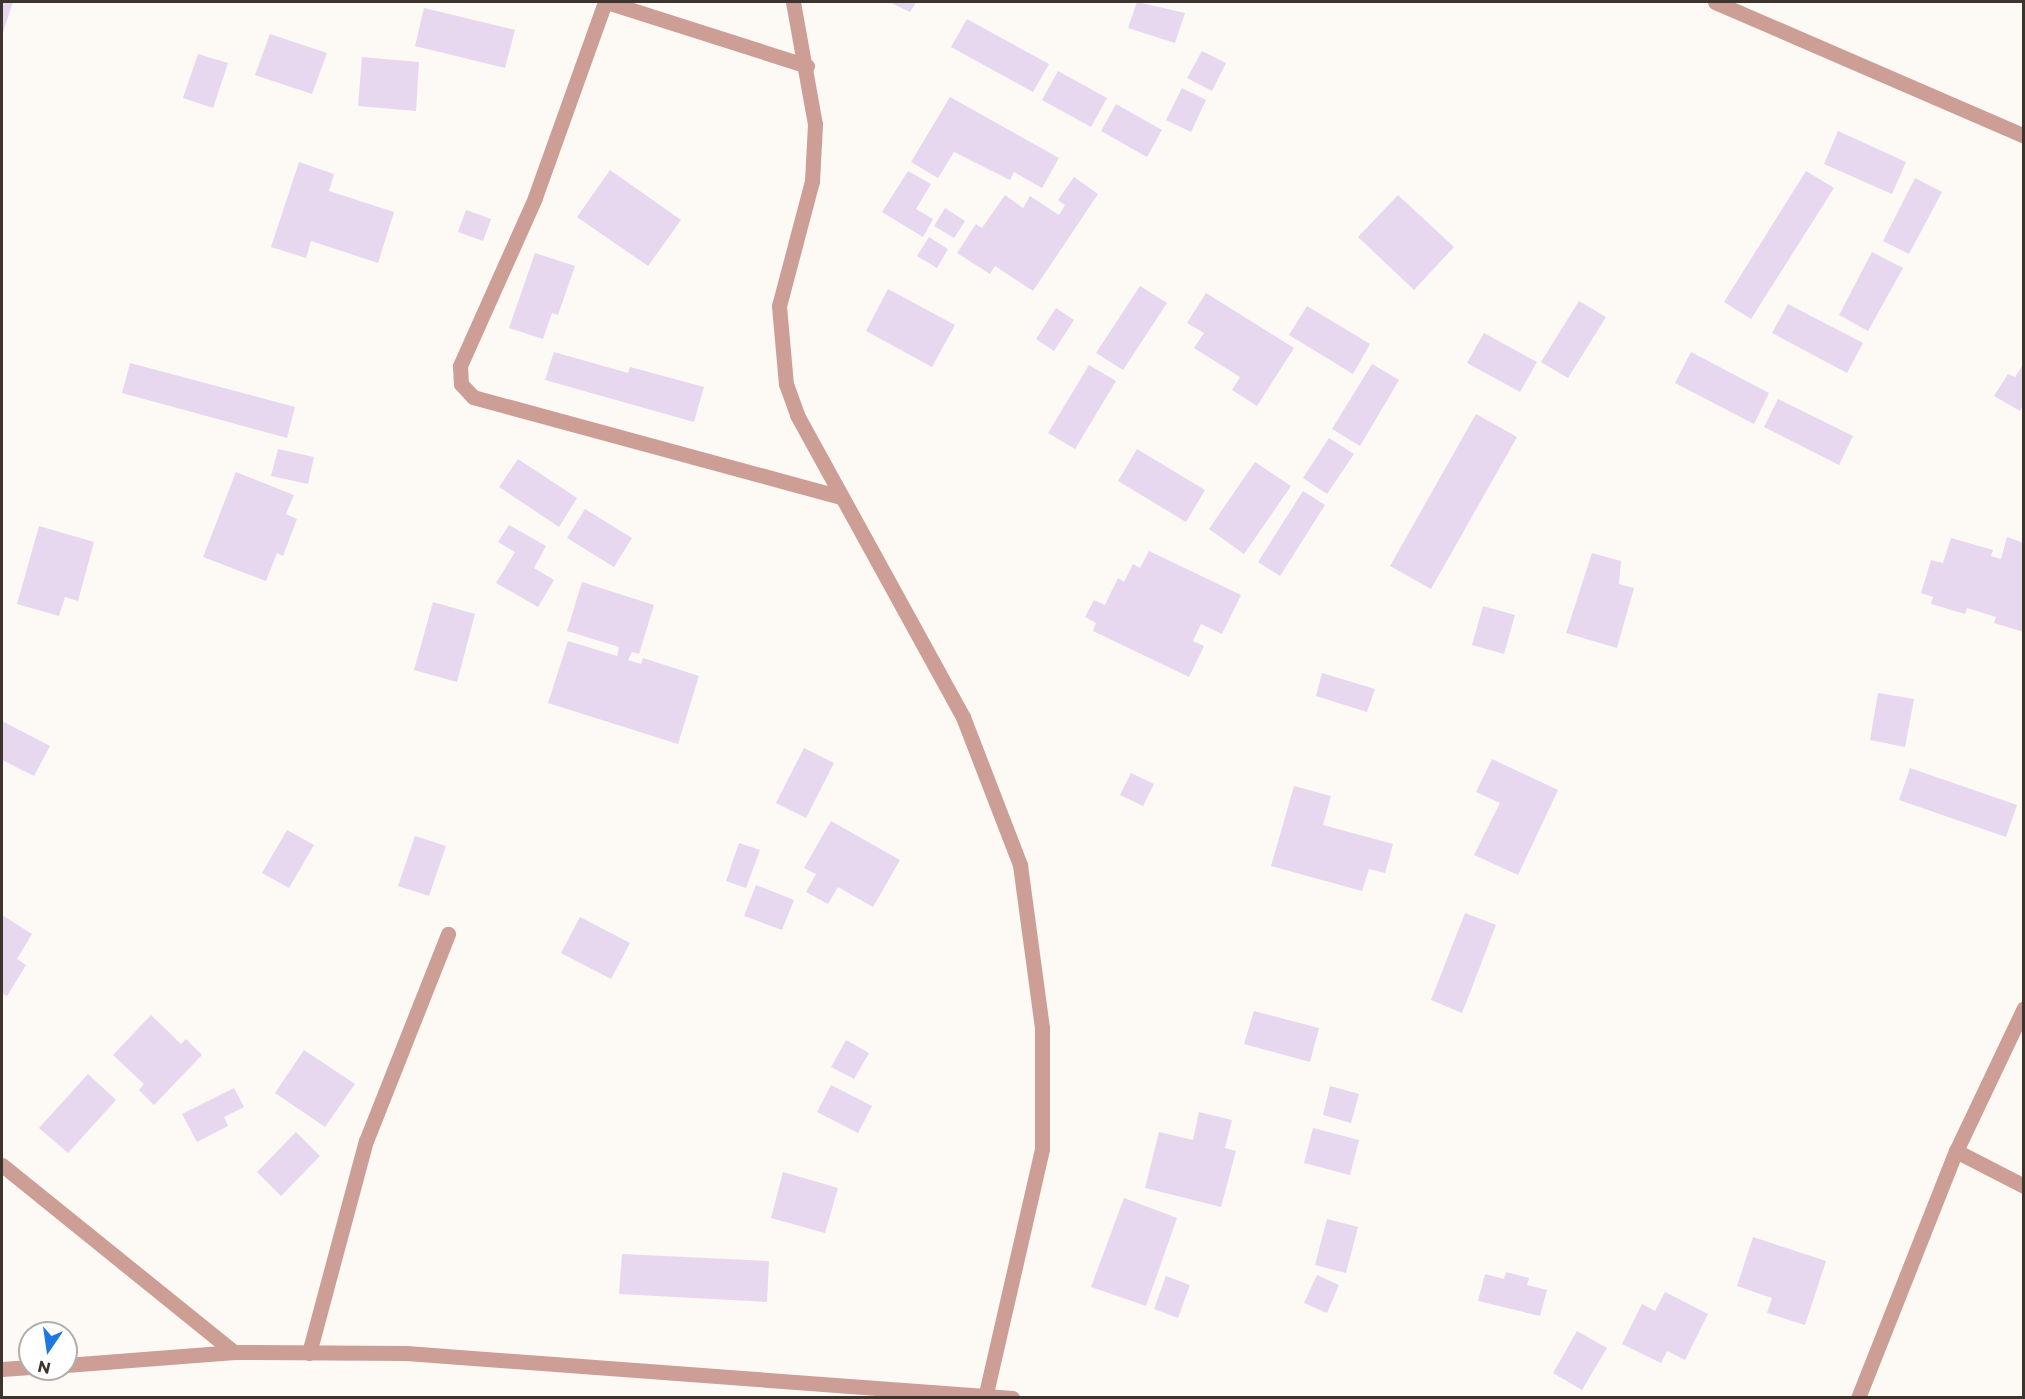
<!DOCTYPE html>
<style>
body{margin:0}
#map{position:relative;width:2025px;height:1399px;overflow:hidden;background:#fdf9f5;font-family:Montserrat,sans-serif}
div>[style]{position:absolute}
.building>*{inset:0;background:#e7d8ef}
.minor>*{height:15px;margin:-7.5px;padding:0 7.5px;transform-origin:7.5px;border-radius:7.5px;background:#cd9e95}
span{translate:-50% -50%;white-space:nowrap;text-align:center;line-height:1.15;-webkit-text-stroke:6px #fff;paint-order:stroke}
.frame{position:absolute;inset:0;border:3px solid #3d352d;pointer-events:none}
.north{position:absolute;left:18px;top:1321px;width:60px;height:60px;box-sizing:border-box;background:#fff;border:2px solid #b1aeab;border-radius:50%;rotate:193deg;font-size:16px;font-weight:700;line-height:24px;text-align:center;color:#3d352d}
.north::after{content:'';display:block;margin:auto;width:21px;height:27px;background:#1d78e2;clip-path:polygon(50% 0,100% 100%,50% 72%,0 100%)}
</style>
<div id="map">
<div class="building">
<i style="clip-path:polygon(2px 2px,13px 2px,2px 35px)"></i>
<i style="clip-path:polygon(889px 2px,916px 2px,910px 12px)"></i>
<i style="clip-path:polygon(1137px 2px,1185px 13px,1175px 43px,1128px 28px)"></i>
<i style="clip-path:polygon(424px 8px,515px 30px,505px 68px,415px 46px)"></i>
<i style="clip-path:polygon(967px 19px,1049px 64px,1033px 92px,951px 47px)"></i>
<i style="clip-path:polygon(270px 34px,327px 53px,312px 94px,255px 75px)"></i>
<i style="clip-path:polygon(1202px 51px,1226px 63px,1212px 91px,1187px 78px)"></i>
<i style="clip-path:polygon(198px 54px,228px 63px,213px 108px,183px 98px)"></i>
<i style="clip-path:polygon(362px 57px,419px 62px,416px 111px,358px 106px)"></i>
<i style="clip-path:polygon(1058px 71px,1107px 98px,1091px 127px,1042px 100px)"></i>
<i style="clip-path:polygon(1182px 88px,1206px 100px,1191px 132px,1166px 120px)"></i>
<i style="clip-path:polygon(950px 97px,1059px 158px,1042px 188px,1014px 172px,1010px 180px,954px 152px,938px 178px,911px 162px)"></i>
<i style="clip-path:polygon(1116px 104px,1162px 130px,1147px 157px,1101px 131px)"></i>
<i style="clip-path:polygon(1838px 131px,1906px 162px,1892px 194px,1824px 164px)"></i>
<i style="clip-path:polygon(299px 162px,334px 174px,329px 191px,394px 212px,378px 263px,311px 241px,306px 258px,271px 247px)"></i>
<i style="clip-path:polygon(610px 170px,681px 220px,648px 266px,577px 217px)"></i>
<i style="clip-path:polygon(908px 171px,931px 184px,916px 209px,933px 219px,923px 237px,882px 212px)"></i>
<i style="clip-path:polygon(1806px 171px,1834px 188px,1751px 319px,1724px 302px)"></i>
<i style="clip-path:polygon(1074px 177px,1098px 194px,1033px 291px,995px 266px,990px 274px,957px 253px,976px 224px,982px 228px,1005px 195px,1023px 208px,1030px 196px,1059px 215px,1065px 205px,1058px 200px)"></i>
<i style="clip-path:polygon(1915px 178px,1942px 192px,1909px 254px,1883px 241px)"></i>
<i style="clip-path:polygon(1398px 195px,1454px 247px,1414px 290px,1358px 237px)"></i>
<i style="clip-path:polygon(945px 208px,965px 221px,954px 238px,934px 226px)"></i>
<i style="clip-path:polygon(466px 210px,491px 219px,483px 241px,458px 232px)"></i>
<i style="clip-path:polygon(929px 237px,948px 249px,937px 268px,917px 256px)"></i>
<i style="clip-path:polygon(1872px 252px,1903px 268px,1868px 331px,1839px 315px)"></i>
<i style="clip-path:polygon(535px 253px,575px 266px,558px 315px,552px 313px,543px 339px,509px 328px)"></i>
<i style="clip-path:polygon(1140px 286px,1167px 303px,1123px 370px,1096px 353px)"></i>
<i style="clip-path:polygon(888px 289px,955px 325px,932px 367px,866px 331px)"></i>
<i style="clip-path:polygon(1206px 293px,1294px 348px,1257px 406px,1232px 390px,1240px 377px,1194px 348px,1204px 333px,1187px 323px)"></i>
<i style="clip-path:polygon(1579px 301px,1606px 317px,1568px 378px,1541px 362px)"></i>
<i style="clip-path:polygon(1788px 304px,1863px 343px,1847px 373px,1772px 333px)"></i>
<i style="clip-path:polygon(1307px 306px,1370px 344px,1353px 374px,1289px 335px)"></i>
<i style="clip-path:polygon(1056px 308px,1074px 320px,1054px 351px,1036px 339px)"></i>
<i style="clip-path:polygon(1484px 333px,1537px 362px,1520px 392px,1467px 363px)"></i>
<i style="clip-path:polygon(554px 352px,628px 373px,630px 367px,704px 387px,694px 422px,545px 380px)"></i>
<i style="clip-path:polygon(1691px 352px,1769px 393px,1754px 424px,1675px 383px)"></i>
<i style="clip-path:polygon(130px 363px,295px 407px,287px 438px,122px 393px)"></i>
<i style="clip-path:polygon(2024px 363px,2024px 405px,2020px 411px,1994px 396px,2008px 374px,2015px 377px)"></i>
<i style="clip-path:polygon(1372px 364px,1399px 380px,1360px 446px,1332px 429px)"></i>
<i style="clip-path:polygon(1089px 365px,1116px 381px,1075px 449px,1048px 433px)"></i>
<i style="clip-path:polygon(1778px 399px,1853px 436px,1839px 465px,1764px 427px)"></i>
<i style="clip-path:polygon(1476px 414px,1517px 437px,1431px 589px,1390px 566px)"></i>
<i style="clip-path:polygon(1329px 438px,1354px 454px,1327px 494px,1303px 478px)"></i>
<i style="clip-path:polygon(278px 449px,314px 457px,308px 484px,271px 476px)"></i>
<i style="clip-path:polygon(1137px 449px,1205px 490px,1186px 522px,1118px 481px)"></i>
<i style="clip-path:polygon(518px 459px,577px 498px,559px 527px,499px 487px)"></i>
<i style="clip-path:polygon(1255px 462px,1291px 486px,1244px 554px,1209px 529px)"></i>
<i style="clip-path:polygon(236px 472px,294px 495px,286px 514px,297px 519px,283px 556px,277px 553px,266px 581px,203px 557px)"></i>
<i style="clip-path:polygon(1303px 491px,1325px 505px,1280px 576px,1258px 562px)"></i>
<i style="clip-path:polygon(585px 509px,632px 538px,614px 567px,567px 538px)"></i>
<i style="clip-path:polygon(509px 525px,546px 546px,534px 568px,554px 580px,538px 607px,496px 583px,515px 552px,498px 542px)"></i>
<i style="clip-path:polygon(39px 526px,94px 542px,78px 601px,65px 597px,59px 616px,17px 604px)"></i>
<i style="clip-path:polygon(2007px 537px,2024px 543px,2024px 632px,1994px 623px,1996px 617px,1967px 608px,1965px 614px,1931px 604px,1933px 597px,1921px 593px,1931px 560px,1943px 563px,1951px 538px,1993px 550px,1991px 556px,2001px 559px)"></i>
<i style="clip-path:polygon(1149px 551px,1241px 595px,1222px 634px,1201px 624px,1193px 641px,1204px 646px,1189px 677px,1093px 631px,1096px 623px,1085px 617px,1094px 600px,1105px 605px,1118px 578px,1124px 582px,1133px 564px,1140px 568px)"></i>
<i style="clip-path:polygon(1592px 553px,1621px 561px,1619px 584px,1634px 588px,1617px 648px,1566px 633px)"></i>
<i style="clip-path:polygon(582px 582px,654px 605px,639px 654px,632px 652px,628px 660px,641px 664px,643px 658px,699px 676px,678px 744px,548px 703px,568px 641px,617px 656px,619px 647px,567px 631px)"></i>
<i style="clip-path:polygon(433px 602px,475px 614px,457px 682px,414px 670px)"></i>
<i style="clip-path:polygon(1483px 606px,1515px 615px,1504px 654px,1472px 645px)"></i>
<i style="clip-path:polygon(1322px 673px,1375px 689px,1367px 712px,1316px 696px)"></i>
<i style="clip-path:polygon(1878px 693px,1914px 699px,1905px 747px,1870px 740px)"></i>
<i style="clip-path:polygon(2px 721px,50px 746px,34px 776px,2px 760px)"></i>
<i style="clip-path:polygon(804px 748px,834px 763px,806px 818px,776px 803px)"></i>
<i style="clip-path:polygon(1492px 759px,1558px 790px,1518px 875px,1474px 855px,1500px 803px,1476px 792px)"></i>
<i style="clip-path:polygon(1910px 768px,2017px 805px,2006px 837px,1899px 800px)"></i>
<i style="clip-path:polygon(1131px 773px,1154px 784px,1143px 806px,1120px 795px)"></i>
<i style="clip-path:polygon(1294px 786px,1331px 796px,1323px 825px,1393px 844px,1385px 873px,1369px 869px,1362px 891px,1271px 866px)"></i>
<i style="clip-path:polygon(831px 821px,900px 860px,873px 907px,838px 887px,828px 904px,806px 892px,816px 874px,804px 868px)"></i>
<i style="clip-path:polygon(287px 830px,314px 845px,289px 888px,262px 873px)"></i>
<i style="clip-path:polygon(415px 836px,446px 846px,429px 896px,398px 886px)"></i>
<i style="clip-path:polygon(739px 843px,760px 850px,746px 888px,726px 881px)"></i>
<i style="clip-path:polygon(756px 885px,794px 900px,782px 930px,744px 916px)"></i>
<i style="clip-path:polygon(1465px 913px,1496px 925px,1462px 1013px,1431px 1000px)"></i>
<i style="clip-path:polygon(2px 915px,32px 934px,17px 959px,26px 965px,7px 996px,2px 993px)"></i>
<i style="clip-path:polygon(580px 917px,630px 943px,611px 979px,561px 953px)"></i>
<i style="clip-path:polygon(1254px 1011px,1319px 1028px,1310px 1062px,1244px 1044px)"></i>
<i style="clip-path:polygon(151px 1015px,181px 1044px,186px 1039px,202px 1055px,154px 1105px,139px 1090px,144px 1084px,113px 1055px)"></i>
<i style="clip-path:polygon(846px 1040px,869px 1053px,854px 1079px,831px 1067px)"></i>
<i style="clip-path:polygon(304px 1050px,355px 1084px,325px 1127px,275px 1093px)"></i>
<i style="clip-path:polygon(88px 1074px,116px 1100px,68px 1153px,39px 1128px)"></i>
<i style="clip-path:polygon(831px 1085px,872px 1106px,858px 1133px,817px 1112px)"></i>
<i style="clip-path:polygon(1330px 1086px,1359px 1094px,1351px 1123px,1323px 1115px)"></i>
<i style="clip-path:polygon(234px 1088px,244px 1107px,224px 1117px,228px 1126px,197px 1142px,182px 1114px)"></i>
<i style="clip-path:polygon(1199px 1112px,1232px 1120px,1225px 1148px,1236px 1151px,1221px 1207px,1145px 1188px,1159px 1132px,1193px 1140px)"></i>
<i style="clip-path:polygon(1313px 1128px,1359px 1140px,1350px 1175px,1304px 1163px)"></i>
<i style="clip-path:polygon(296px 1132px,320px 1156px,281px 1196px,257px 1172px)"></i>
<i style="clip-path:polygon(783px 1172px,838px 1188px,825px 1233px,771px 1218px)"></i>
<i style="clip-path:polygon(1124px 1198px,1177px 1218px,1146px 1306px,1091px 1287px)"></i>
<i style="clip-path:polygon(1327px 1219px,1358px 1227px,1346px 1273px,1315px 1265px)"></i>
<i style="clip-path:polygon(1753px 1237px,1826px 1261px,1805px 1325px,1767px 1313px,1772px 1298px,1737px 1286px)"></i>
<i style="clip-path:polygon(622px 1254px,769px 1261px,767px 1302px,619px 1294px)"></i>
<i style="clip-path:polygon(1506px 1272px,1529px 1278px,1527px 1285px,1547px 1290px,1540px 1316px,1478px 1301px,1485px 1274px,1504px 1279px)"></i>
<i style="clip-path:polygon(1317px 1275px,1339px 1285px,1327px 1313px,1304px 1303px)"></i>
<i style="clip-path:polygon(1166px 1276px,1190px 1285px,1178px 1318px,1154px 1309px)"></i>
<i style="clip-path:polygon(1665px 1292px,1708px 1314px,1685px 1360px,1667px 1351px,1661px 1363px,1622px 1344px,1642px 1304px,1655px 1311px)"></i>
<i style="clip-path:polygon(1577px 1331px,1607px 1348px,1582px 1390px,1553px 1373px)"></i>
</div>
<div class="minor">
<i style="left:605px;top:2px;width:208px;rotate:109.7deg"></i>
<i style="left:535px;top:198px;width:184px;rotate:114.1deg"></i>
<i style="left:460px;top:366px;width:18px;rotate:87deg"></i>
<i style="left:461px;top:384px;width:18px;rotate:47deg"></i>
<i style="left:473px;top:397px;width:382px;rotate:15.2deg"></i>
<i style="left:607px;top:2px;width:210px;rotate:17.7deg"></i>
<i style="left:793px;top:2px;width:124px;rotate:79.8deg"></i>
<i style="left:815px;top:124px;width:57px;rotate:93deg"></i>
<i style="left:812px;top:181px;width:129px;rotate:104.8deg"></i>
<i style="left:779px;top:306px;width:78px;rotate:84.9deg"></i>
<i style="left:786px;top:384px;width:33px;rotate:70deg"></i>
<i style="left:797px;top:415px;width:345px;rotate:61.2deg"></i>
<i style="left:963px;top:717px;width:159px;rotate:68.9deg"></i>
<i style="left:1020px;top:865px;width:164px;rotate:82.3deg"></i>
<i style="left:1042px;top:1028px;width:121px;rotate:90deg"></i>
<i style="left:1042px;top:1149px;width:251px;rotate:102.9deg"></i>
<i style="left:1715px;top:2px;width:337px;rotate:23.4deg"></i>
<i style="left:1956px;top:1151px;width:76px;rotate:27.2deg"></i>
<i style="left:2px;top:1165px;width:298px;rotate:38.9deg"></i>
<i style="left:309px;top:1353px;width:220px;rotate:-75deg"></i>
<i style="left:366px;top:1141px;width:223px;rotate:-68.4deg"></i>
<i style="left:66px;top:1365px;width:169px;rotate:-4.4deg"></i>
<i style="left:234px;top:1352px;width:172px;rotate:0.3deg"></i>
<i style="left:406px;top:1353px;width:608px;rotate:4.25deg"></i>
<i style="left:2px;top:1369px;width:28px;rotate:-4deg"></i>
<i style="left:1858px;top:1398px;width:266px;rotate:-68.4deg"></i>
<i style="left:1956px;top:1151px;width:158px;rotate:-64.6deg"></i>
</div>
<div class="frame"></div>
<div class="north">N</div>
</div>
